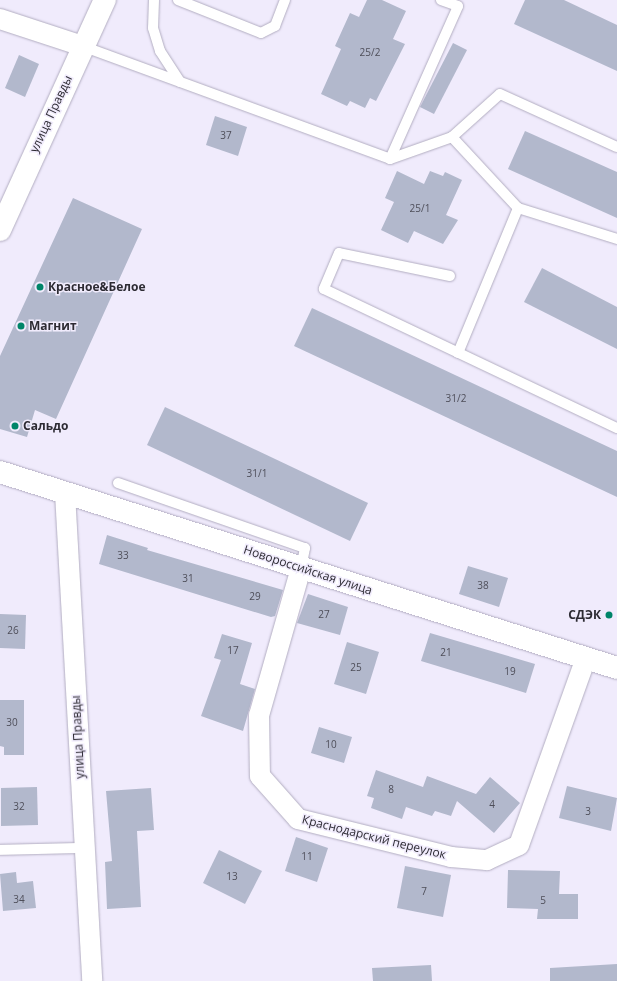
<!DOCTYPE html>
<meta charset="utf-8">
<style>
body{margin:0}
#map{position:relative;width:617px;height:981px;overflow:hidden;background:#f0ebfc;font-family:"Open Sans",sans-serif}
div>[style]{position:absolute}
.building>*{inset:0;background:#b2b8cc}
.roads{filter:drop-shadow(0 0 1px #b2adc1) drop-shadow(0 0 1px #b2adc1)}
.lane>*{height:10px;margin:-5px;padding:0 5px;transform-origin:5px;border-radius:5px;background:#fff}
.street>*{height:20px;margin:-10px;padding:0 10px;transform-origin:10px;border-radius:10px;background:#fff}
.secondary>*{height:22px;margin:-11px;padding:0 11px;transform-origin:11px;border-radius:11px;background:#fff}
.dots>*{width:11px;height:11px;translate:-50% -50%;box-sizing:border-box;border:2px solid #f0ebfc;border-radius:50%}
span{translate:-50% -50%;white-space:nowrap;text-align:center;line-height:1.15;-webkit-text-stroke:3px #f0ebfc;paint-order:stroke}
.number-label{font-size:10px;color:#4e4e59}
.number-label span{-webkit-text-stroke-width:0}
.street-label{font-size:12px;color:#2d2b33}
.poi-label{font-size:12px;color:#2d2b33;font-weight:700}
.left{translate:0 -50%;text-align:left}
.right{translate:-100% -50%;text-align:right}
</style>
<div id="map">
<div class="building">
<i style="clip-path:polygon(367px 0,382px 0,406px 11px,393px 39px,405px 44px,376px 101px,370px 98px,365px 108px,350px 101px,347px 106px,321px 94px,341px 49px,335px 46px,350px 13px,359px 17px)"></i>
<i style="clip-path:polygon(525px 0,564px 0,617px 25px,617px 71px,514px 24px)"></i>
<i style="clip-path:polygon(453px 43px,467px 50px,434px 114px,420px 107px)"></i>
<i style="clip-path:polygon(19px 55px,39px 64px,25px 97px,5px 88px)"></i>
<i style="clip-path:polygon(215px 116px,247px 127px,238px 156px,206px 145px)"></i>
<i style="clip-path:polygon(525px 131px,617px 172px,617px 218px,508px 169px)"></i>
<i style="clip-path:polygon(397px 171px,424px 184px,430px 171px,443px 176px,445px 172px,462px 180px,446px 215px,458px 220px,443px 244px,414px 231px,408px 243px,381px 230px,394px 202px,385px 198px)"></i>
<i style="clip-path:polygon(73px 198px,142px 229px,56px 419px,35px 410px,27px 437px,0 429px,0 356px)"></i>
<i style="clip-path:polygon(542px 268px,617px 307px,617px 349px,524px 302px)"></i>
<i style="clip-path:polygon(312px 308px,617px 451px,617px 497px,294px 346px)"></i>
<i style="clip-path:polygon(165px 407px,368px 503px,350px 541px,147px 445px)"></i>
<i style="clip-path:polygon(107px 535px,148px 548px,147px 550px,283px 590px,275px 616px,271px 617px,99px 564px)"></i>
<i style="clip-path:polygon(468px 566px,508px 578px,499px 607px,459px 594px)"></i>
<i style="clip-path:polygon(308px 594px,348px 607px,340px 635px,297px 623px)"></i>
<i style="clip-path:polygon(0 614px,26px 615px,25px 649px,0 648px)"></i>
<i style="clip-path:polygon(430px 633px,535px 664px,526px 693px,421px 661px)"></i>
<i style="clip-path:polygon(222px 634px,252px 643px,240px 684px,255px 689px,243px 731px,201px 716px,221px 660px,214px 658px)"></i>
<i style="clip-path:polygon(347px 642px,379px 652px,366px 694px,334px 684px)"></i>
<i style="clip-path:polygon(0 700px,24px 700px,24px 755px,4px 755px,4px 747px,0 746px)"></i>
<i style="clip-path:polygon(319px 727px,352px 737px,344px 763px,311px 753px)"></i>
<i style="clip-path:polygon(376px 770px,423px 787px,427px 776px,476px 794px,490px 777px,520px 803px,494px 833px,457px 801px,451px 816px,435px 811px,432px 816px,406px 807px,402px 819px,371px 808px,374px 798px,367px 796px)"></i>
<i style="clip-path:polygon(567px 786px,617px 798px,611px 831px,559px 818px)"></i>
<i style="clip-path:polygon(37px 787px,38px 825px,1px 826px,1px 788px)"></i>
<i style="clip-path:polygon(151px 788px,154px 830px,137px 831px,141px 907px,107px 909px,105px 862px,112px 861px,106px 791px)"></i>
<i style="clip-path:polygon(296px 837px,328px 848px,317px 882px,285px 871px)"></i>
<i style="clip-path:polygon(219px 850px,262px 871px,245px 904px,203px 883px)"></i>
<i style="clip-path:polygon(405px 866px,451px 875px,443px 917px,397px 908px)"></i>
<i style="clip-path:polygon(508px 870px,560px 871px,559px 894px,578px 894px,578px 919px,537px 919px,538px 909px,507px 908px)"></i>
<i style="clip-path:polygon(16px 872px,17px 883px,33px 881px,36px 908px,3px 911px,0 874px)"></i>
<i style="clip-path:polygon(617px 964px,617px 981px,550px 981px,550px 968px)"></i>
<i style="clip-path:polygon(431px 965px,432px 981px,373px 981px,372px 968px)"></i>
</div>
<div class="roads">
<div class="lane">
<i style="left:154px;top:0;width:28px;rotate:92deg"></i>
<i style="left:153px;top:28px;width:24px;rotate:73deg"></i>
<i style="left:160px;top:51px;width:37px;rotate:57deg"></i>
<i style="left:178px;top:0;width:89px;rotate:21.7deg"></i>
<i style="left:261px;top:33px;width:16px;rotate:-27deg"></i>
<i style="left:275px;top:26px;width:28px;rotate:-69deg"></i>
<i style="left:82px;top:46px;width:328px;rotate:20.1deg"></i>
<i style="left:390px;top:159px;width:66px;rotate:-19.5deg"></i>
<i style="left:452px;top:137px;width:64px;rotate:-41.9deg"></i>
<i style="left:500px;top:94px;width:128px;rotate:24.4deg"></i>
<i style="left:452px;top:137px;width:97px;rotate:47.1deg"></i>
<i style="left:518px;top:208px;width:104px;rotate:17.4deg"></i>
<i style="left:390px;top:159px;width:167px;rotate:-66deg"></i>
<i style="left:458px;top:6px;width:18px;rotate:-161deg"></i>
<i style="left:450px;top:276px;width:113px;rotate:-168.3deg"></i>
<i style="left:339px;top:253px;width:39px;rotate:113deg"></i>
<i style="left:324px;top:289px;width:324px;rotate:25.4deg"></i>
<i style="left:458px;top:353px;width:157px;rotate:-67.5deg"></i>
<i style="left:118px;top:483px;width:198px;rotate:19.2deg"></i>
<i style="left:305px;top:548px;width:20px;rotate:101deg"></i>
<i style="left:0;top:850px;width:84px;rotate:-1.4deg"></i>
</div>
<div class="street">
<i style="left:0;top:19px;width:86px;rotate:18.2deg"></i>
<i style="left:65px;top:493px;width:489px;rotate:86.8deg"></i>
<i style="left:301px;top:568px;width:153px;rotate:105.9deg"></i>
<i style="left:259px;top:715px;width:61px;rotate:89.1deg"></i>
<i style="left:260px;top:776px;width:57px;rotate:48.5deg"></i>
<i style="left:298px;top:819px;width:158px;rotate:13.9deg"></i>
<i style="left:451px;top:857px;width:36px;rotate:5deg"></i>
<i style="left:487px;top:860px;width:35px;rotate:-25deg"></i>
<i style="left:519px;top:845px;width:199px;rotate:-70.3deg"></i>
</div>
<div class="secondary">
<i style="left:0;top:230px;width:253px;rotate:-65.5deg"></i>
<i style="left:0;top:472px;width:647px;rotate:17.62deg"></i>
</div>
</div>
<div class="dots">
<i style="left:40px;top:287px;background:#008569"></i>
<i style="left:21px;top:326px;background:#008569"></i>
<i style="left:15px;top:426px;background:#008569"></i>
<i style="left:609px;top:615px;background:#008569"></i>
</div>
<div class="number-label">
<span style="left:370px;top:53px">25/2</span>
<span style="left:226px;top:136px">37</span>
<span style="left:420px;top:209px">25/1</span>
<span style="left:456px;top:399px">31/2</span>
<span style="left:257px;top:474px">31/1</span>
<span style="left:123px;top:556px">33</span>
<span style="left:188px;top:579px">31</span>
<span style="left:483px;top:586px">38</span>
<span style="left:255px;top:597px">29</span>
<span style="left:324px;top:615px">27</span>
<span style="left:13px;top:631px">26</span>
<span style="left:233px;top:651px">17</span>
<span style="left:446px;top:653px">21</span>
<span style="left:356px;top:668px">25</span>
<span style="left:510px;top:672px">19</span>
<span style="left:12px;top:723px">30</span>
<span style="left:331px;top:745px">10</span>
<span style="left:391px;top:790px">8</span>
<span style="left:492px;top:805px">4</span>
<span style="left:19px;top:807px">32</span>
<span style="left:588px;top:812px">3</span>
<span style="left:307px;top:857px">11</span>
<span style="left:232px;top:877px">13</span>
<span style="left:424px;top:892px">7</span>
<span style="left:19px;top:900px">34</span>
<span style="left:543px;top:901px">5</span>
</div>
<div class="street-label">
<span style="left:51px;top:114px;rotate:-65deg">улица Правды</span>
<span style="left:308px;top:570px;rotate:18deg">Новороссийская улица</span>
<span style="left:78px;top:737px;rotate:-93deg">улица Правды</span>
<span style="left:374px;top:837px;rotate:14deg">Краснодарский переулок</span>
</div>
<div class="poi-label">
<span class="left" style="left:48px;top:287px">Красное&amp;Белое</span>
<span class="left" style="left:29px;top:326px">Магнит</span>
<span class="left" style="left:23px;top:426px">Сальдо</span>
<span class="right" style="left:601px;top:615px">СДЭК</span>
</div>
</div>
